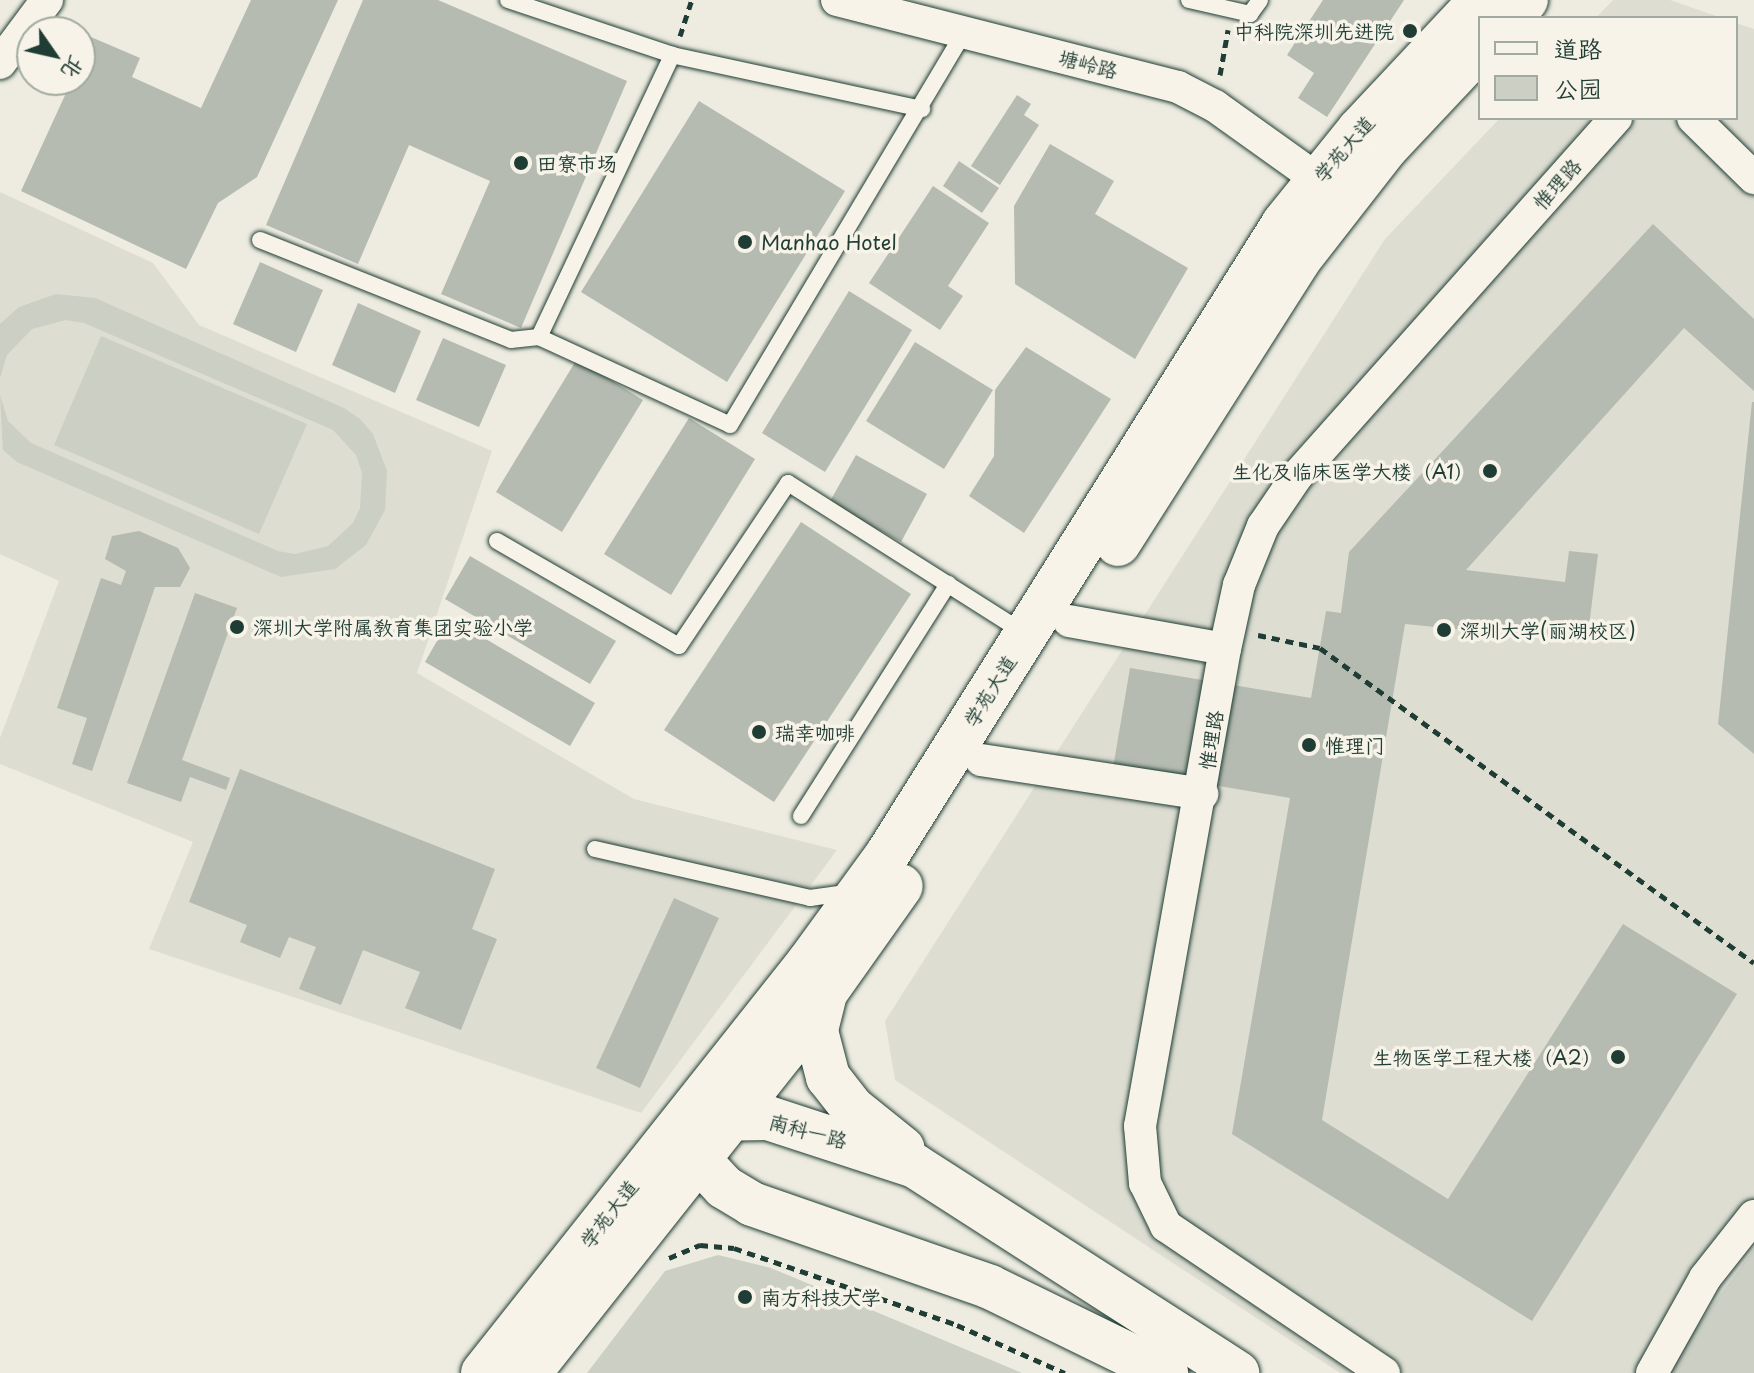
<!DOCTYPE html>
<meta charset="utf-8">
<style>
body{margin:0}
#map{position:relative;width:1754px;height:1373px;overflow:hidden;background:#eeece1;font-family:"Playpen Sans","LXGW WenKai TC",sans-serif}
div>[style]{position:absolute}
.built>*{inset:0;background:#ddddd2}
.green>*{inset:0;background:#cccfc4}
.building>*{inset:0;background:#b5bbb0}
.path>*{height:5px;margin-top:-2.5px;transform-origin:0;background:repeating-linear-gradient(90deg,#1f3d34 0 8px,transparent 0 14px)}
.roads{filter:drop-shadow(0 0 2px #1f3d34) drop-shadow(0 0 2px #1f3d34)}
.lane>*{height:16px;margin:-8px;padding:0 8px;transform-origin:8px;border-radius:8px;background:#f7f3e8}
.street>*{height:32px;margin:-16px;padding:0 16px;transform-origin:16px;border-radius:16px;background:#f7f3e8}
.secondary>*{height:44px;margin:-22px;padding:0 22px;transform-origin:22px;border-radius:22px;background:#f7f3e8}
.dots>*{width:22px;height:22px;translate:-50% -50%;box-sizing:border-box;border:4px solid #f7f3e8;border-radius:50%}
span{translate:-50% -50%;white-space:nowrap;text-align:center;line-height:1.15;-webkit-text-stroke:7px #f7f3e8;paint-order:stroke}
.poi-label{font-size:20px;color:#1f3d34}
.right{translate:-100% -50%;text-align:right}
.left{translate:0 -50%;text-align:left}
.street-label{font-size:20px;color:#1f3d34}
.legend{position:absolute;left:1478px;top:16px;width:260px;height:104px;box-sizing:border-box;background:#f7f3e8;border:2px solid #a1aaa0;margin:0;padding:10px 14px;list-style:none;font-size:24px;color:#1f3d34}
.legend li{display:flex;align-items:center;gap:16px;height:40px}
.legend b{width:40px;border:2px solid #a1aaa0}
.north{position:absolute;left:16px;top:16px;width:80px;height:80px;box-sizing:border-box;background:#f7f3e8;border:2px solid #a1aaa0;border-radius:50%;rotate:124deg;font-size:22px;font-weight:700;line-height:32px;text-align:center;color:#1f3d34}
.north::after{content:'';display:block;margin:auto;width:28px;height:36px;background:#1f3d34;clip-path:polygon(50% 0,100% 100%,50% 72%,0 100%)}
</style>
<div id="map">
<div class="built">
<i style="clip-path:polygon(1613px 0,1670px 0,1722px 18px,1596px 18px)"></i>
<i style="clip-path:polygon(1736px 23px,1754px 29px,1754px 1373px,1340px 1373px,895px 1080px,885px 1021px,1385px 239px,1500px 118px,1736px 118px)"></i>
<i style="clip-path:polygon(0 192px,153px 263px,199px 325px,492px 451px,417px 673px,634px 799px,837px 850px,641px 1113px,149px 949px,193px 842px,0 764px,0 738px,59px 581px,0 554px)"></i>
</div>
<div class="green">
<i style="clip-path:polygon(56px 294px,95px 298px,344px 408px,360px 419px,373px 434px,387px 471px,385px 510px,366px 545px,335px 569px,281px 577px,17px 462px,3px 450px,0 395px,8px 421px,31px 443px,278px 551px,295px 554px,328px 546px,353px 523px,360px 508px,362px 473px,356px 455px,333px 430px,84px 323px,66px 320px,32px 329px,7px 355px,0 378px,0 324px,19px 307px)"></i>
<i style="clip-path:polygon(101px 336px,307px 424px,259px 534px,54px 445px)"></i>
<i style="clip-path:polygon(1754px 1249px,1754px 1373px,1663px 1373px)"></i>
<i style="clip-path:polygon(718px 1255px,771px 1268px,1022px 1373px,587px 1373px,665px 1271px)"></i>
</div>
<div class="building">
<i style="clip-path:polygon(251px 0,338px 0,257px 177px,218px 203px,186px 269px,21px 191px,72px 80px,80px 80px,80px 61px,91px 37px,140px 58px,132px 77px,201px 108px)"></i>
<i style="clip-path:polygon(363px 0,438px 0,627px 81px,521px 328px,441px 294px,490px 181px,409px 145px,358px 264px,266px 225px)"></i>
<i style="clip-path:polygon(1323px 0,1404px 0,1327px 117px,1298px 98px,1314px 73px,1287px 55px)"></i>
<i style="clip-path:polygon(1017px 95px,1031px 104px,1024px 115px,1039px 125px,1000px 185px,971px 166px)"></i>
<i style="clip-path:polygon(699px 101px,845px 191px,727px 382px,581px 292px)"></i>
<i style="clip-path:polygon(1050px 144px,1114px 181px,1095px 214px,1188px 268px,1135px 359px,1015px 284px,1014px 206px)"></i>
<i style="clip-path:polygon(959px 161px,999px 188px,982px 213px,943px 186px)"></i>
<i style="clip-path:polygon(933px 186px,989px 223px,948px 286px,963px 296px,940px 330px,869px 283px)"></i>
<i style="clip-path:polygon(1653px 224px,1754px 319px,1754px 391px,1684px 328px,1466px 570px,1565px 582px,1569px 551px,1598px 554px,1587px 642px,1405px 624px,1322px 1120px,1448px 1199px,1623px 924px,1737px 994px,1532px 1321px,1232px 1134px,1290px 798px,1113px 768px,1130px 668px,1311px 698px,1326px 611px,1341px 613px,1349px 552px)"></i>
<i style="clip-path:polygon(260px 262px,323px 290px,296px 352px,233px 324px)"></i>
<i style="clip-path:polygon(849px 291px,912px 330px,825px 472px,762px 433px)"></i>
<i style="clip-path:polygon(358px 303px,421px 331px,395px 393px,332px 365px)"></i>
<i style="clip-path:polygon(443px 338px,506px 365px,479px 427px,416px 400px)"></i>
<i style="clip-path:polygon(915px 342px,993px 390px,944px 469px,866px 421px)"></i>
<i style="clip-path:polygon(1026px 347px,1111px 399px,1024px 533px,969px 496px,994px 456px,995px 390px)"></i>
<i style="clip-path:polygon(577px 359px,643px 400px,562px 532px,496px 492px)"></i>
<i style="clip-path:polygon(1752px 402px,1754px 402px,1754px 754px,1718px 724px)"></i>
<i style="clip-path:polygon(689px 418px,755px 459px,671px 595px,604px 554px)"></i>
<i style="clip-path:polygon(856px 455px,927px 494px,901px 542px,829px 503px)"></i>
<i style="clip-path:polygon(801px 522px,911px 594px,774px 802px,664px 730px)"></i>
<i style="clip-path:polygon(139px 531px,178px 548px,190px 568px,180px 587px,155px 587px,92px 771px,72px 764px,87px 718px,57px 708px,101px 578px,121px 585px,126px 571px,105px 559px,112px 536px)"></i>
<i style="clip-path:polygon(470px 556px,616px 641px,590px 684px,445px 599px)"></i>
<i style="clip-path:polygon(195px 593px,237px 608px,182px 760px,230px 778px,226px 790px,190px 777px,181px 802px,127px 783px)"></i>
<i style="clip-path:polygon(450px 618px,595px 703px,570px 746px,425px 662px)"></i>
<i style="clip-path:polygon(240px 769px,495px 869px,472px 929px,497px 939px,461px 1030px,405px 1008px,420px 972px,363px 950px,341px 1005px,299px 989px,316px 947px,289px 937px,280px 958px,240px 942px,247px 925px,189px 902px)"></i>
<i style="clip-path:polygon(674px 898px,719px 918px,640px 1088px,596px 1068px)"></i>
</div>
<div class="path">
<i style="left:680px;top:36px;width:38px;rotate:-72deg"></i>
<i style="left:1220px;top:75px;width:46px;rotate:-79.9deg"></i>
<i style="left:1258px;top:635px;width:63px;rotate:11.8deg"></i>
<i style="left:1320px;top:648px;width:536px;rotate:35.97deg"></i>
<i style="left:669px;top:1258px;width:34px;rotate:-23deg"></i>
<i style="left:700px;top:1245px;width:34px;rotate:5deg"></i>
<i style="left:734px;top:1248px;width:236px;rotate:19deg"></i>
<i style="left:957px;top:1325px;width:118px;rotate:24deg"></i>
</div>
<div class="roads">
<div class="lane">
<i style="left:508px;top:0;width:173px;rotate:18.5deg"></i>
<i style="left:672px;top:55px;width:256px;rotate:12.2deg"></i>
<i style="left:1189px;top:0;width:63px;rotate:12.9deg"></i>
<i style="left:1250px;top:14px;width:17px;rotate:-54deg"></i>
<i style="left:260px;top:240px;width:270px;rotate:21.7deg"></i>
<i style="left:511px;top:340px;width:28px;rotate:-6deg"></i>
<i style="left:539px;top:337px;width:210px;rotate:24.7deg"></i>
<i style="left:730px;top:425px;width:457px;rotate:-59.2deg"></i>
<i style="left:539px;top:337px;width:312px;rotate:-64.7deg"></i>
<i style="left:497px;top:541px;width:210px;rotate:30deg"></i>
<i style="left:679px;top:646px;width:196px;rotate:-56.2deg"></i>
<i style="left:788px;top:483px;width:280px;rotate:32.4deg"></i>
<i style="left:801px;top:816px;width:275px;rotate:-57.6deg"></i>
<i style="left:595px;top:849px;width:221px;rotate:12.8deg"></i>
<i style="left:810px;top:898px;width:42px;rotate:-8.1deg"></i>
</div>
<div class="street">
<i style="left:837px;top:0;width:352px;rotate:14.3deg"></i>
<i style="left:1178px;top:87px;width:42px;rotate:27.2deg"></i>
<i style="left:1215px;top:106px;width:125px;rotate:35.6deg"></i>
<i style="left:0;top:63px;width:79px;rotate:-53.3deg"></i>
<i style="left:1693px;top:118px;width:86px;rotate:44.5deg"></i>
<i style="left:1069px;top:621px;width:158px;rotate:10.2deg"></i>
<i style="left:981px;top:760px;width:224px;rotate:8.7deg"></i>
<i style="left:1384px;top:1373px;width:263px;rotate:-146deg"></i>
<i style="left:1166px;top:1226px;width:48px;rotate:-116deg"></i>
<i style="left:1145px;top:1183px;width:57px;rotate:-95deg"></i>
<i style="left:1140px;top:1126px;width:485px;rotate:-79.9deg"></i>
<i style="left:1225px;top:649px;width:66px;rotate:-77.7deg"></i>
<i style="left:1239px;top:585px;width:64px;rotate:-67.9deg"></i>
<i style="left:1263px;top:526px;width:60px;rotate:-55.8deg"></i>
<i style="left:1297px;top:476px;width:480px;rotate:-48.3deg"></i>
<i style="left:1652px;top:1373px;width:109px;rotate:-60.8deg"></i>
<i style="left:1705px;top:1278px;width:79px;rotate:-51.7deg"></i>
</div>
<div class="secondary">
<i style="left:1509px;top:18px;width:25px;rotate:-47deg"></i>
<i style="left:1118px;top:544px;width:335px;rotate:-57.5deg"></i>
<i style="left:1298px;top:261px;width:143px;rotate:-52.1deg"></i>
<i style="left:1386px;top:148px;width:137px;rotate:-46.8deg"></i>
<i style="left:824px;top:998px;width:34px;rotate:104deg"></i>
<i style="left:816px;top:1031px;width:48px;rotate:75.4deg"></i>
<i style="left:828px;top:1077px;width:39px;rotate:52deg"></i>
<i style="left:852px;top:1108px;width:65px;rotate:38.8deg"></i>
<i style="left:712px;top:1119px;width:56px;rotate:-1deg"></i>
<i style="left:768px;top:1118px;width:155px;rotate:18.1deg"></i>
<i style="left:915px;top:1166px;width:383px;rotate:32.7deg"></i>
<i style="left:688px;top:1134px;width:27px;rotate:68deg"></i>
<i style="left:698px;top:1159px;width:38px;rotate:47deg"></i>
<i style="left:724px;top:1187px;width:33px;rotate:31deg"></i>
<i style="left:752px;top:1204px;width:252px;rotate:19.2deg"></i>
<i style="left:990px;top:1287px;width:196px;rotate:26deg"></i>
<i style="left:483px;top:1373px;width:525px;rotate:-51.58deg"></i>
<i style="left:809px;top:962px;width:132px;rotate:-53.9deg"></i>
<i style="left:887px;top:855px;width:746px;rotate:-57.86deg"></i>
<i style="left:1284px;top:223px;width:119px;rotate:-51.1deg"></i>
<i style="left:1359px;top:130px;width:178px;rotate:-46.8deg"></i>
<i style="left:529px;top:1373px;width:411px;rotate:-51.6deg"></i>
<i style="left:784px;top:1051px;width:202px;rotate:-54.7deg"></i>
</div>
</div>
<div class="dots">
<i style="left:1410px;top:31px;background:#1f3d34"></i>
<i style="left:521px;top:163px;background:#1f3d34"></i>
<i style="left:745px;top:242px;background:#1f3d34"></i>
<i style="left:1490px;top:471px;background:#1f3d34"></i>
<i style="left:237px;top:627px;background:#1f3d34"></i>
<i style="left:1444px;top:630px;background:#1f3d34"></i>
<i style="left:759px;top:732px;background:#1f3d34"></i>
<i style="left:1309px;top:745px;background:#1f3d34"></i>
<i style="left:1618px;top:1057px;background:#1f3d34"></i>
<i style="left:745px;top:1297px;background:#1f3d34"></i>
</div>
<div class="poi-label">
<span class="right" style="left:1394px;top:31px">中科院深圳先进院</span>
<span class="left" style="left:537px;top:163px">田寮市场</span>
<span class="left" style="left:761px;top:242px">Manhao Hotel</span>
<span class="right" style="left:1474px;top:471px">生化及临床医学大楼（A1）</span>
<span class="left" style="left:253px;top:627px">深圳大学附属教育集团实验小学</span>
<span class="left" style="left:1460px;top:630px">深圳大学(丽湖校区)</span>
<span class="left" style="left:775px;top:732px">瑞幸咖啡</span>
<span class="left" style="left:1325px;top:745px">惟理门</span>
<span class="right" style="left:1602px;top:1057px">生物医学工程大楼（A2）</span>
<span class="left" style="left:761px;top:1297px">南方科技大学</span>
</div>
<div class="street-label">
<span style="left:1088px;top:64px;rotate:14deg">塘岭路</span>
<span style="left:1344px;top:149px;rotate:-49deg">学苑大道</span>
<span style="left:1557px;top:184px;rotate:-48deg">惟理路</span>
<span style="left:990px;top:691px;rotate:-58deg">学苑大道</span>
<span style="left:1211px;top:740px;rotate:-81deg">惟理路</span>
<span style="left:808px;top:1131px;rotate:15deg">南科一路</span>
<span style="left:609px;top:1214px;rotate:-52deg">学苑大道</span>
</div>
<ul class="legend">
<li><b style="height:10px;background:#f7f3e8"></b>道路</li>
<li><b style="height:22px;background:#cccfc4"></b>公园</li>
</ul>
<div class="north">北</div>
</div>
